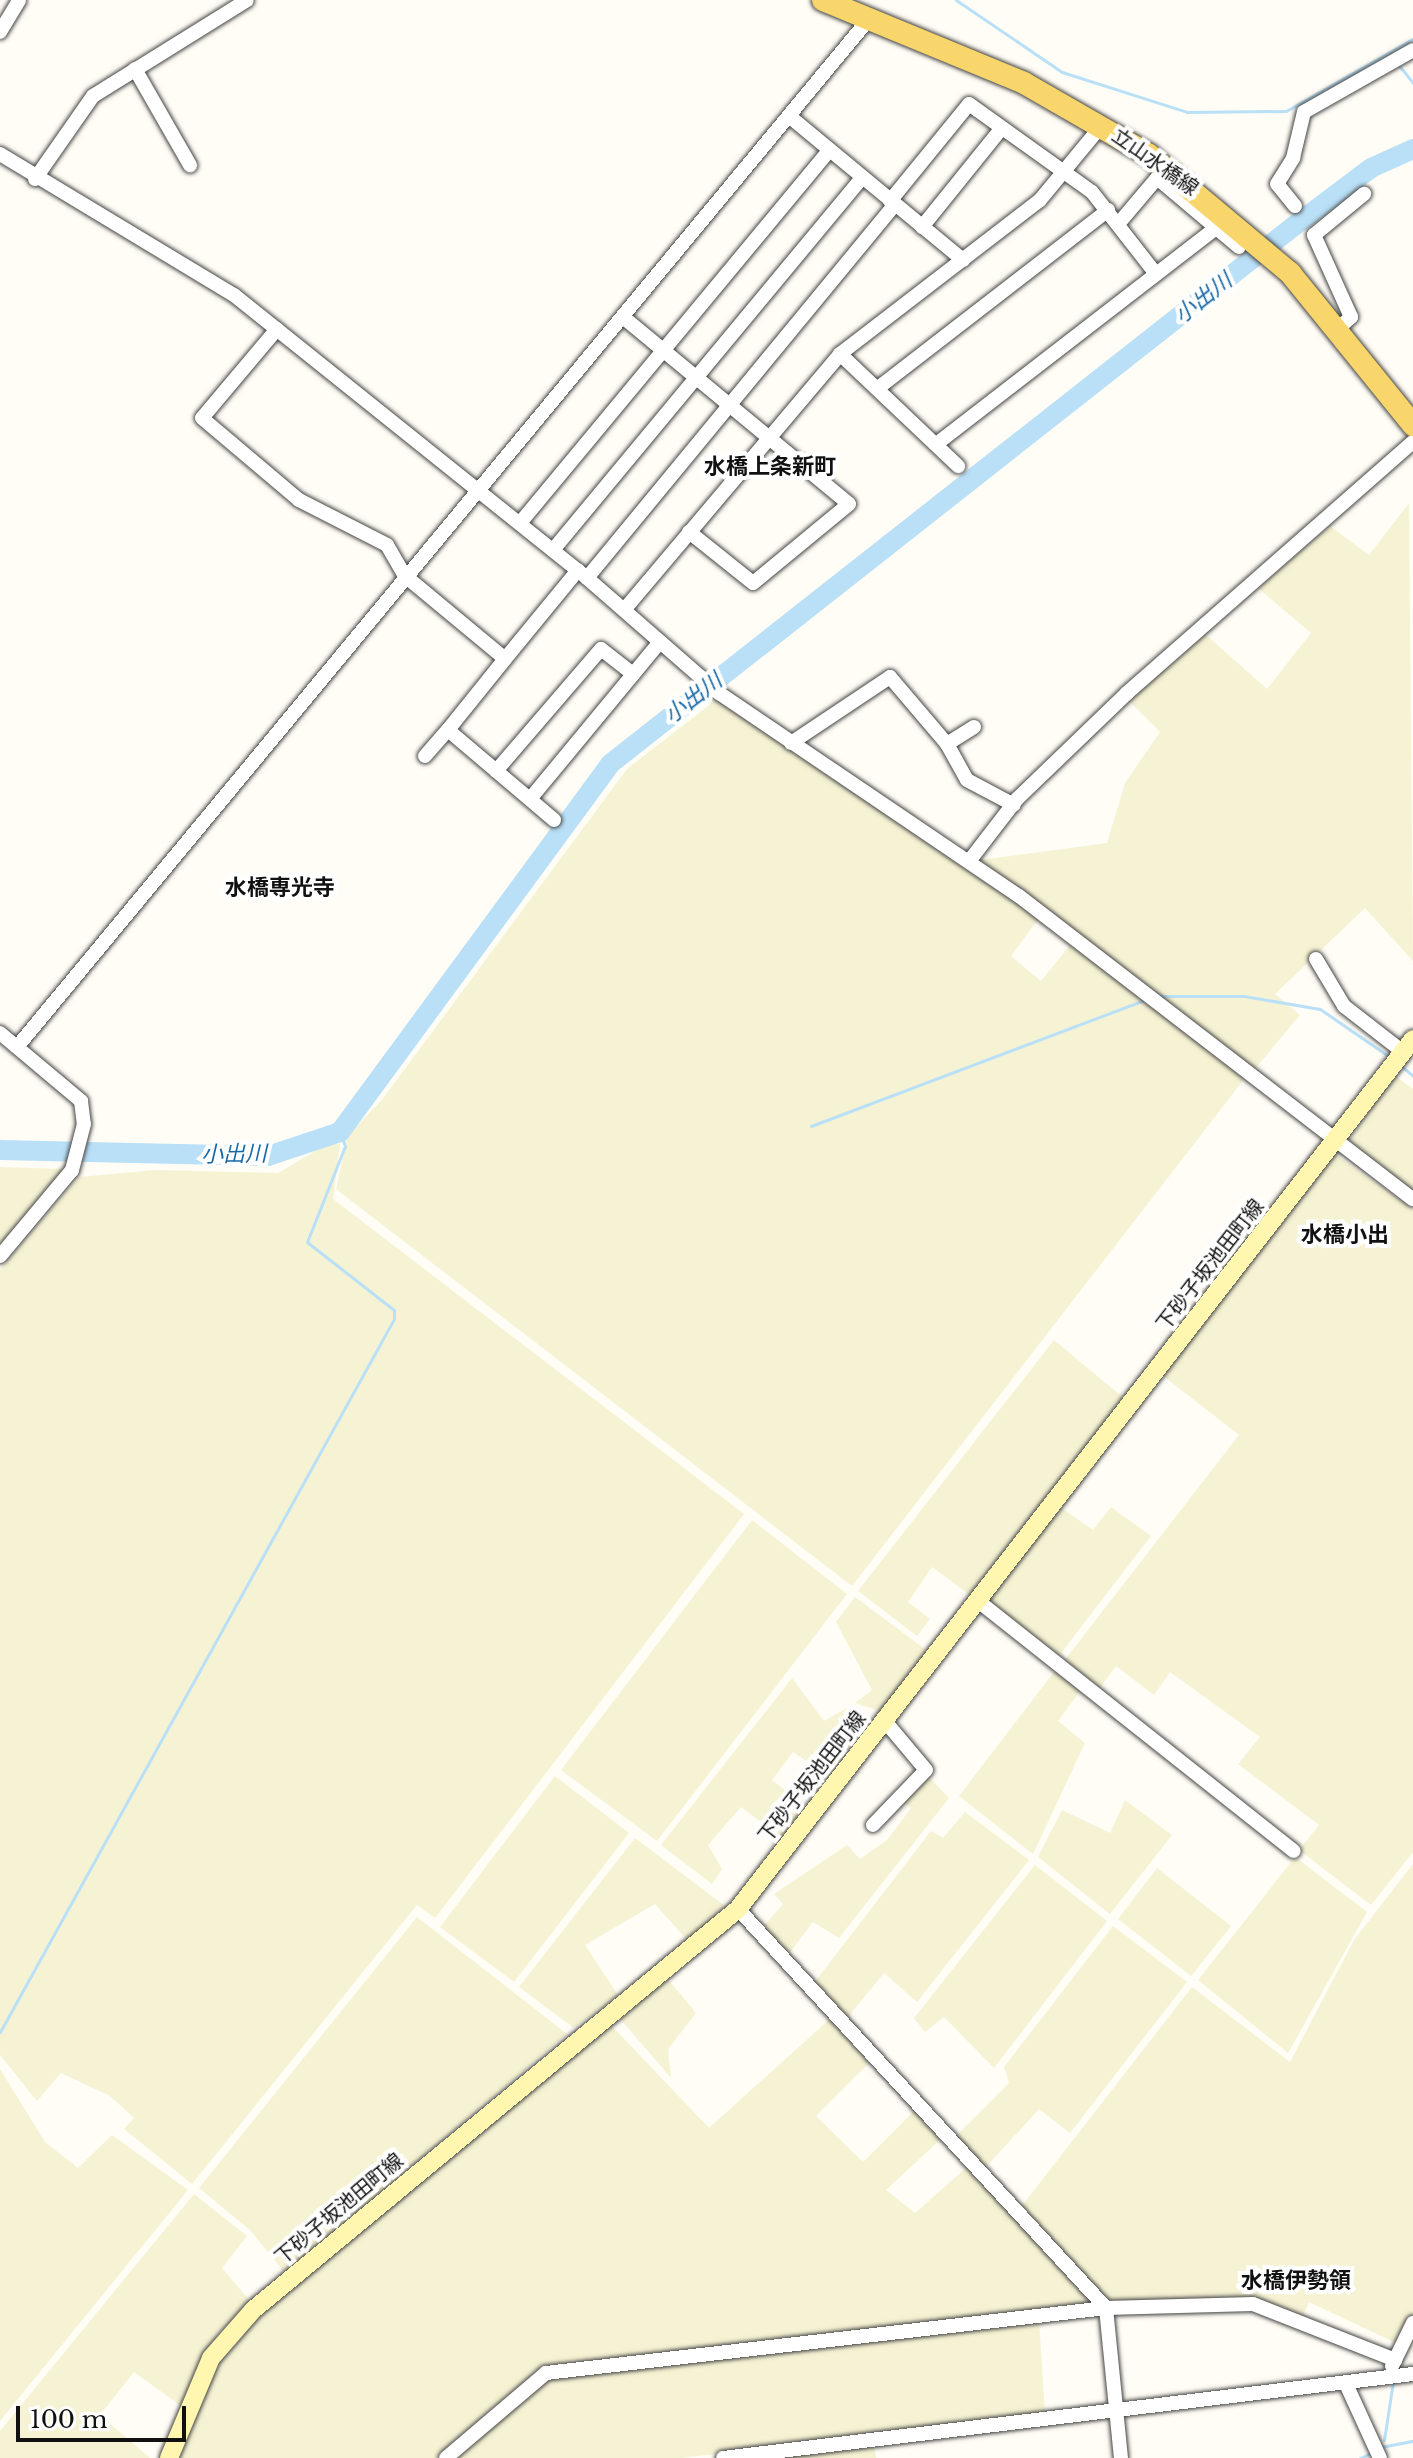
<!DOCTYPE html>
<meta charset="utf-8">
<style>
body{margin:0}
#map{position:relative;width:1413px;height:2458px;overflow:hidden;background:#fffdf5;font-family:"Libre Baskerville","Noto Sans JP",serif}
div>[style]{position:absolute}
.farmland>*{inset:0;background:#f6f3d4}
.stream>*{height:3px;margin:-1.5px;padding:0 1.5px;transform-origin:1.5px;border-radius:1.5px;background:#b9e0f7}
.river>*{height:20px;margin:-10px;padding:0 10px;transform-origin:10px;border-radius:10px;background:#b9e0f7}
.roads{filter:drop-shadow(0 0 2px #444) drop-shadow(0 0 2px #444)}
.street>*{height:14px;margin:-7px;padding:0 7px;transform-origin:7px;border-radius:7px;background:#fff}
.secondary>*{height:18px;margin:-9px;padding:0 9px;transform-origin:9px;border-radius:9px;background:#fff6b0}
.primary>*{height:22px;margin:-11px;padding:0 11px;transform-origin:11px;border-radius:11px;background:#f9d66b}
span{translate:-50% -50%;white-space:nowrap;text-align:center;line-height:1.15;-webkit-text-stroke:8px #fff;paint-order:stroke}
.street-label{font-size:20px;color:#111}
.water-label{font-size:22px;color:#1768a6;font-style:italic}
.neighbourhood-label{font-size:22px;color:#111;font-weight:700}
.scale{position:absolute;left:16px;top:2406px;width:170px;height:36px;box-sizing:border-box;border:4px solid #111;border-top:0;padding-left:10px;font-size:24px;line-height:28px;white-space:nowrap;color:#111;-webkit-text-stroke:6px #fff;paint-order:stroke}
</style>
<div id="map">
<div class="farmland">
<i style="clip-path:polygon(1409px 503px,1413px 961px,1365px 908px,1275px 994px,1300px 1015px,1254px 1070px,980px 860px,1107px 843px,1125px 783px,1160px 732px,1129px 701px,1204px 633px,1267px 689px,1311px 633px,1258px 588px,1330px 526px,1369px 555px)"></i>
<i style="clip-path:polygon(717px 699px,1039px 918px,1011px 956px,1041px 981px,1071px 944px,1245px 1078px,852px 1586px,336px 1189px,348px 1135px,381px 1101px,627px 769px)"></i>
<i style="clip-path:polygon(1394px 1075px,1413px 1089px,1413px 1193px,1348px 1143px)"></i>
<i style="clip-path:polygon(327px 1144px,340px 1144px,333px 1199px,744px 1514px,435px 1918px,417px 1905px,192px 2184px,124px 2129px,134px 2118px,110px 2096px,61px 2073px,37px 2101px,0 2055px,0 1269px,79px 1177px,157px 1170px,278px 1173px)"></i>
<i style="clip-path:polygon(1332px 1152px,1413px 1209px,1413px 1852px,1371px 1905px,1299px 1850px,1319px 1825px,1238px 1764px,1260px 1737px,1170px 1672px,1154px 1695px,1116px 1666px,1099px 1689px,1064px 1661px,1239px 1435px,1162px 1375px)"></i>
<i style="clip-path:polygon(0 1167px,63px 1169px,0 1246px)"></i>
<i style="clip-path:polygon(1054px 1340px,1125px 1399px,971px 1596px,932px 1567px,908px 1602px,930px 1619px,917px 1636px,858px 1591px)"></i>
<i style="clip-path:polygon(1060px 1507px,1093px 1530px,1111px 1507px,1151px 1536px,1058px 1657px,984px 1600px)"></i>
<i style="clip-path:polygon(752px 1520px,847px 1594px,657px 1841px,561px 1770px)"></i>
<i style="clip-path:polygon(855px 1597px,929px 1652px,880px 1711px,855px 1703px,872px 1690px,836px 1622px)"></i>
<i style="clip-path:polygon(1057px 1668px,1081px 1690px,1058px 1721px,1085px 1743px,1033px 1854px,959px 1796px)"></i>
<i style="clip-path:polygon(792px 1678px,824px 1721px,847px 1708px,869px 1723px,839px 1762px,828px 1752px,814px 1766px,793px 1752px,772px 1780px,806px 1806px,781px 1837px,741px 1807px,708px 1845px,722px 1869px,712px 1884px,661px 1845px)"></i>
<i style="clip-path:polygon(927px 1775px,949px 1798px,839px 1938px,813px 1922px,788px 1955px,762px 1928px,783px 1904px,774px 1894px,847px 1845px,860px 1859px,887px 1840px,911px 1808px,902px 1800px)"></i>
<i style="clip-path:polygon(555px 1776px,629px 1833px,514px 1982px,440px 1927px)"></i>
<i style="clip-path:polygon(1125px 1800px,1172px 1835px,1110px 1914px,1038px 1857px,1062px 1810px,1110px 1833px)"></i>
<i style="clip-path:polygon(965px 1812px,1029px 1860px,917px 2002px,884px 1973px,847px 2018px,814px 1983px,931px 1831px,943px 1838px)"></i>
<i style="clip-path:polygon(635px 1838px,725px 1906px,688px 1941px,655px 1904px,585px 1945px,618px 1995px,574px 2028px,519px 1987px)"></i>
<i style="clip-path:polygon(1295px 1857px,1367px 1912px,1288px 2053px,1198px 1980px)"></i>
<i style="clip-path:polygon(1413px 1864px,1413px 2314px,1398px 2344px,1309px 2302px,1303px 2316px,1254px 2298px,1108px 2304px,1021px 2207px,1192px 1987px,1290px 2062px,1354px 1940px)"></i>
<i style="clip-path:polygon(1035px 1865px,1107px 1921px,994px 2068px,944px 2017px,925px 2032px,914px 2018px)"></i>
<i style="clip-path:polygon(1157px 1868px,1231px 1926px,1191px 1976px,1118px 1919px)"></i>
<i style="clip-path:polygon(417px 1917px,567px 2034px,285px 2273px,250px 2230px,199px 2188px)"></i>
<i style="clip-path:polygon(1113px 1926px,1187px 1982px,1070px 2133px,1039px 2109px,985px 2168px,956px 2136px,1009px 2083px,1004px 2067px)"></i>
<i style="clip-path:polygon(667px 1978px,696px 2013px,668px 2049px,671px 2078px,617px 2015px)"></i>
<i style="clip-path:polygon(832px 2017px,870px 2062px,816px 2116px,863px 2162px,915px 2110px,942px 2138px,886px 2190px,915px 2213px,967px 2167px,1093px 2303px,542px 2370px,436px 2458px,175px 2458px,215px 2366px,259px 2313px,609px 2023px,709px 2128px)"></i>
<i style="clip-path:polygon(0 2069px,45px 2142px,78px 2168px,112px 2135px,188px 2190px,0 2421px)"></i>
<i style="clip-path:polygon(194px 2194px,247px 2236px,222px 2268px,251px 2302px,219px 2332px,181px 2406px,134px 2372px,100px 2415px,150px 2458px,0 2458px,0 2431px)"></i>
<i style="clip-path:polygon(1039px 2320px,1045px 2415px,681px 2458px,454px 2458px,547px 2378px)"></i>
<i style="clip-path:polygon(874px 2447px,876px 2458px,778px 2458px)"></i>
</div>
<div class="stream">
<i style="left:956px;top:0;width:128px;rotate:34.2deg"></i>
<i style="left:1062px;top:72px;width:131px;rotate:17.7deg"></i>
<i style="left:1187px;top:112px;width:99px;rotate:-0.6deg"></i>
<i style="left:1286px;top:111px;width:146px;rotate:-29.6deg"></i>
<i style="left:1397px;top:63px;width:26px;rotate:51deg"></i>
<i style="left:1159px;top:996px;width:85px"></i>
<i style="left:1244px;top:996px;width:77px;rotate:9.7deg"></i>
<i style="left:1320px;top:1009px;width:86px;rotate:34.6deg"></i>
<i style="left:1400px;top:1065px;width:17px;rotate:40deg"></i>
<i style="left:811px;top:1126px;width:356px;rotate:-20.7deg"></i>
<i style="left:0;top:2032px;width:815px;rotate:-61.08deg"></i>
<i style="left:394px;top:1319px;width:9px;rotate:-90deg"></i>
<i style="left:394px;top:1310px;width:110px;rotate:-142deg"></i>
<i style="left:307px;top:1242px;width:103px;rotate:-68.4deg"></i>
<i style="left:345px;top:1146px;width:15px;rotate:-110deg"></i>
<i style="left:1384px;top:2440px;width:60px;rotate:-81.3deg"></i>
<i style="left:1381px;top:2447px;width:33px;rotate:-11deg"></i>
<i style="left:1360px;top:2458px;width:12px;rotate:-24deg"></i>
</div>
<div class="river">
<i style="left:0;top:1150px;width:268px;rotate:1.3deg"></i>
<i style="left:268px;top:1156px;width:76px;rotate:-18.4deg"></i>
<i style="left:340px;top:1132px;width:456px;rotate:-53.7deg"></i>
<i style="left:610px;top:764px;width:870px;rotate:-38.19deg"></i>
<i style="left:1294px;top:226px;width:96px;rotate:-37deg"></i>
<i style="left:1371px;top:168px;width:46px;rotate:-24.3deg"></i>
</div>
<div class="roads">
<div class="street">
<i style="left:0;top:32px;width:37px;rotate:-59deg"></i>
<i style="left:135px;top:69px;width:111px;rotate:60.2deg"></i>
<i style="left:789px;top:116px;width:226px;rotate:39.6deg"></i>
<i style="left:0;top:154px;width:273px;rotate:31.1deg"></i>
<i style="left:234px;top:295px;width:452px;rotate:38.7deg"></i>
<i style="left:587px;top:578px;width:175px;rotate:41.1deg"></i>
<i style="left:719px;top:693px;width:362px;rotate:34.1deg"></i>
<i style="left:1019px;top:896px;width:497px;rotate:37.6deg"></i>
<i style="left:35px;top:179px;width:101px;rotate:-55.1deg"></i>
<i style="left:93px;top:96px;width:181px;rotate:-31.9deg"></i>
<i style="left:890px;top:201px;width:125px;rotate:-50.8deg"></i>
<i style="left:969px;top:104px;width:151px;rotate:35.6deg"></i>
<i style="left:1092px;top:192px;width:104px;rotate:52deg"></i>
<i style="left:1295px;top:206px;width:28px;rotate:-129deg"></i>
<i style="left:1277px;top:184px;width:31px;rotate:-58deg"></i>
<i style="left:1293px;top:158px;width:47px;rotate:-76.6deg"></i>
<i style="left:1304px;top:112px;width:125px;rotate:-29.6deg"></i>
<i style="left:1119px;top:223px;width:59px;rotate:-49.8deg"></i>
<i style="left:1157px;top:178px;width:107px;rotate:40.1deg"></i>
<i style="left:922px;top:227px;width:126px;rotate:-51.1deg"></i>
<i style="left:623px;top:317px;width:293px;rotate:39.6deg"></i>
<i style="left:849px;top:504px;width:124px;rotate:140.5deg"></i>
<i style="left:753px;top:583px;width:82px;rotate:-141.4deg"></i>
<i style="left:277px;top:329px;width:116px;rotate:130.1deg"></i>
<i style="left:202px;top:418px;width:127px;rotate:40.2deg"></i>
<i style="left:299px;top:500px;width:99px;rotate:27.1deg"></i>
<i style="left:387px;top:545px;width:34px;rotate:60deg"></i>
<i style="left:404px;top:575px;width:131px;rotate:39.7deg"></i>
<i style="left:505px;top:659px;width:91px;rotate:128.8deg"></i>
<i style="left:1338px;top:329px;width:18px;rotate:-43deg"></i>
<i style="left:1351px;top:317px;width:90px;rotate:-114.3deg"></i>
<i style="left:1314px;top:235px;width:65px;rotate:-39.4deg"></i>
<i style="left:840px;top:354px;width:163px;rotate:43.5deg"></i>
<i style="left:878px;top:388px;width:291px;rotate:-37.7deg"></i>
<i style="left:939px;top:442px;width:351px;rotate:-37.7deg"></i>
<i style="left:520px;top:523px;width:485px;rotate:-50.3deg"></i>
<i style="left:553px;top:550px;width:484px;rotate:-50.3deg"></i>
<i style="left:587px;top:578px;width:483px;rotate:-50.5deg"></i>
<i style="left:624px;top:610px;width:335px;rotate:-49.8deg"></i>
<i style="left:840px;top:354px;width:252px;rotate:-37.6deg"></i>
<i style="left:1040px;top:200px;width:97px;rotate:-50.4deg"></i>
<i style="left:505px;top:659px;width:115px;rotate:-50.6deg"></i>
<i style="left:974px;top:727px;width:32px;rotate:148deg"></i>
<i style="left:947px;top:744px;width:41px;rotate:60.9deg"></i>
<i style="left:967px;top:780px;width:53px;rotate:28deg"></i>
<i style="left:791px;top:743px;width:119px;rotate:-33.7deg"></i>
<i style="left:890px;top:677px;width:88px;rotate:49.6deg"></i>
<i style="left:425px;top:756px;width:35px;rotate:-49deg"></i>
<i style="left:448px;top:730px;width:139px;rotate:40.3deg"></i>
<i style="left:496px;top:771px;width:161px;rotate:-49.3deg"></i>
<i style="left:601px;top:649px;width:41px;rotate:38deg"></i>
<i style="left:530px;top:799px;width:204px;rotate:-50.4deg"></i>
<i style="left:970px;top:860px;width:77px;rotate:-52.4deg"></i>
<i style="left:1017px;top:799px;width:153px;rotate:-43.9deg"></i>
<i style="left:1127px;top:693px;width:381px;rotate:-41.3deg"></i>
<i style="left:1316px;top:959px;width:55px;rotate:59.2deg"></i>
<i style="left:1344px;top:1006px;width:75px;rotate:37.9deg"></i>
<i style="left:0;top:1033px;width:106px;rotate:40deg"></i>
<i style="left:81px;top:1101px;width:23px;rotate:83deg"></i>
<i style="left:84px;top:1124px;width:48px;rotate:104.6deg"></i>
<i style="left:72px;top:1170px;width:112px;rotate:129.9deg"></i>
<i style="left:17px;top:1047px;width:1335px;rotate:-50.35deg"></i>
<i style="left:977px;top:1600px;width:404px;rotate:38.4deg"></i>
<i style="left:873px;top:1825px;width:76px;rotate:-46.1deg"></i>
<i style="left:926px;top:1770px;width:65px;rotate:-130deg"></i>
<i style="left:738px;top:1909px;width:543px;rotate:47.31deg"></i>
<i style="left:1106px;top:2308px;width:151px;rotate:84.3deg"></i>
<i style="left:1392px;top:2366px;width:48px;rotate:-64deg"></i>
<i style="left:1347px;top:2386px;width:79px;rotate:65.4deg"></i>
<i style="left:446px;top:2458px;width:131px;rotate:-40.4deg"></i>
<i style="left:546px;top:2373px;width:564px;rotate:-6.62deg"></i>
<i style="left:1106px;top:2308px;width:147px;rotate:-1.6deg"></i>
<i style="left:1253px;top:2304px;width:153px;rotate:21.5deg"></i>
<i style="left:723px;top:2458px;width:695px;rotate:-6.94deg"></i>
</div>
<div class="secondary">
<i style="left:169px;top:2458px;width:108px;rotate:-67.2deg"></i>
<i style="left:211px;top:2358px;width:64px;rotate:-48.8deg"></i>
<i style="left:253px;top:2310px;width:629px;rotate:-39.58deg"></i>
<i style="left:738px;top:1909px;width:1101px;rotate:-52.19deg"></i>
</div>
<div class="primary">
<i style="left:823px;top:0;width:217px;rotate:22.4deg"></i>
<i style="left:1024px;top:83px;width:144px;rotate:29.9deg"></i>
<i style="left:1149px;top:155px;width:184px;rotate:39.9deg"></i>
<i style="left:1290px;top:273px;width:196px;rotate:51deg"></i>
</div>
</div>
<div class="street-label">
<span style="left:1155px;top:162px;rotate:35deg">立山水橋線</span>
<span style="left:1210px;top:1265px;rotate:-52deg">下砂子坂池田町線</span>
<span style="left:812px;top:1777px;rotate:-52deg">下砂子坂池田町線</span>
<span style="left:339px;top:2209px;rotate:-40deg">下砂子坂池田町線</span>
</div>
<div class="water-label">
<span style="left:1203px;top:298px;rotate:-38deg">小出川</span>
<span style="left:693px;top:698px;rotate:-38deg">小出川</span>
<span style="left:234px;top:1154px;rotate:-1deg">小出川</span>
</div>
<div class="neighbourhood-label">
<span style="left:770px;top:467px">水橋上条新町</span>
<span style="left:280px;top:888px">水橋専光寺</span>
<span style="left:1345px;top:1235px">水橋小出</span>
<span style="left:1296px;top:2281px">水橋伊勢領</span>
</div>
<div class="scale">100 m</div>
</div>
